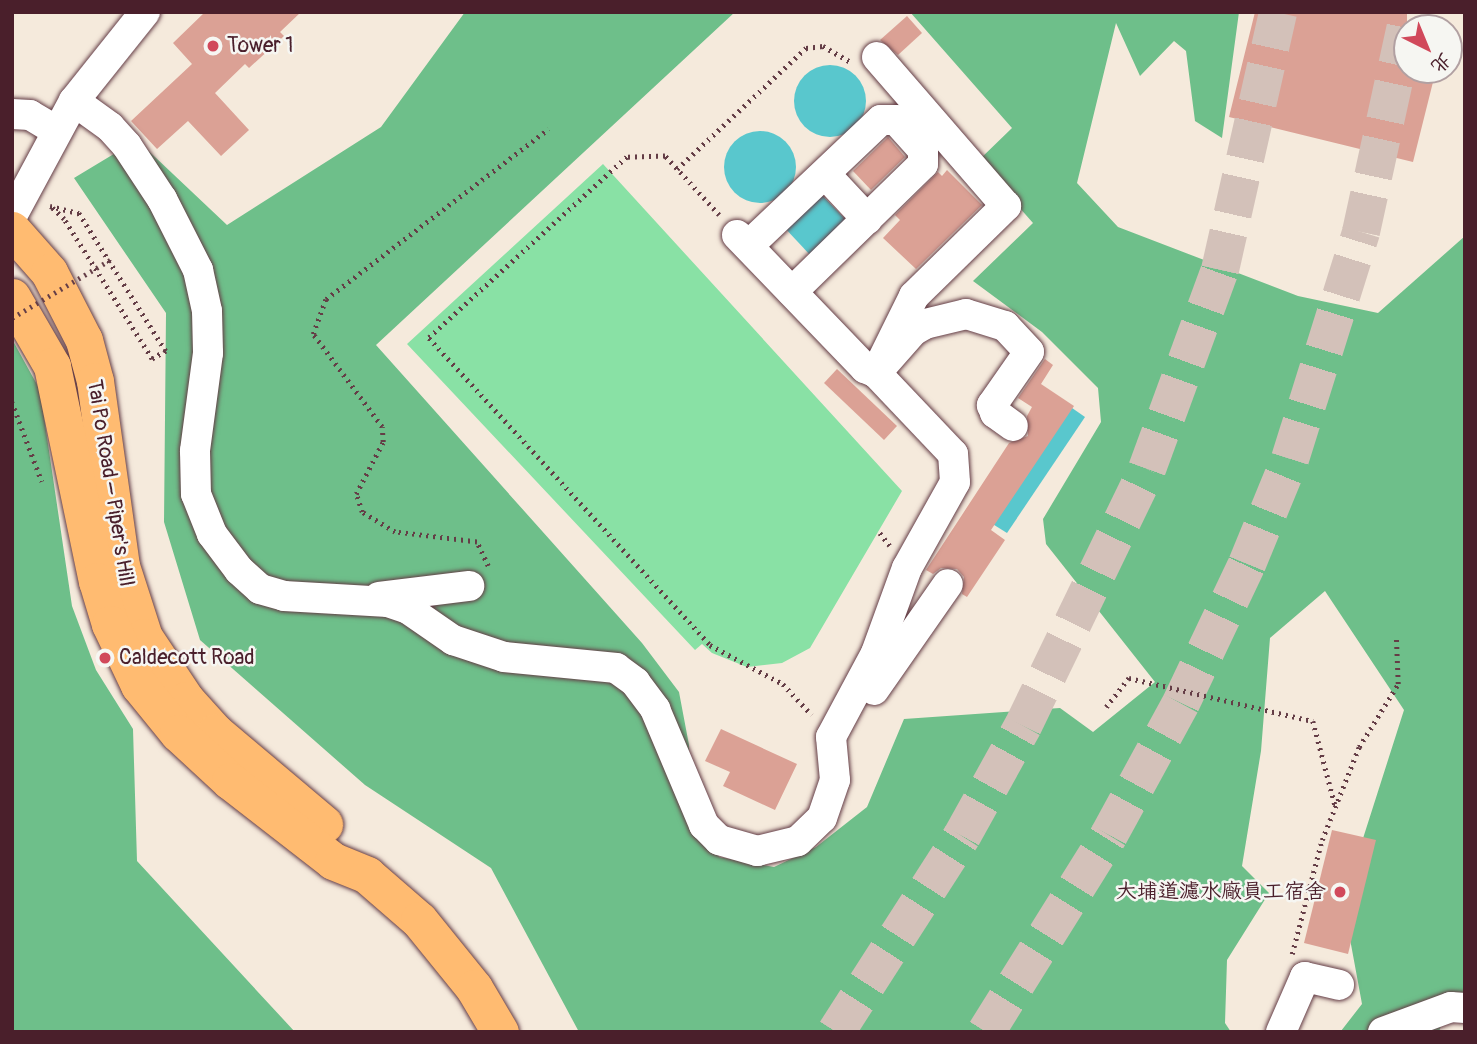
<!DOCTYPE html>
<meta charset="utf-8">
<style>
body{margin:0}
#map{position:relative;width:1477px;height:1044px;overflow:hidden;background:#f5eadc;font-family:Pangolin,"LXGW WenKai TC",sans-serif}
div>[style]{position:absolute}
.green>*{inset:0;background:#89e1a5}
.forest>*{inset:0;background:#6ebf8a}
.water>*{inset:0;background:#59c7cd}
.round{border-radius:50%}
.building>*{inset:0;background:#dba195}
.highway-tunnel>*{height:38px;margin-top:-19px;transform-origin:0;background:repeating-linear-gradient(90deg,#d3c1b9 0 38px,transparent 0 57px)}
.path>*{height:4.5px;margin-top:-2.25px;transform-origin:0;background:repeating-linear-gradient(90deg,#643d46 0 2px,transparent 0 7px)}
.roads{filter:drop-shadow(0 0 2px #643d46) drop-shadow(0 0 2px #643d46)}
.minor>*{height:30px;margin:-15px;padding:0 15px;transform-origin:15px;border-radius:15px;background:#fff}
.major>*{height:37px;margin:-18.5px;padding:0 18.5px;transform-origin:18.5px;border-radius:18.5px;background:#ffbb71}
.path-bridge>*{height:4.5px;margin-top:-2.25px;transform-origin:0;background:repeating-linear-gradient(90deg,#643d46 0 2px,transparent 0 7px)}
.dots>*{width:19px;height:19px;translate:-50% -50%;box-sizing:border-box;border:4px solid #f6f6f2;border-radius:50%}
span{translate:-50% -50%;white-space:nowrap;text-align:center;line-height:1.15;-webkit-text-stroke:5px #f6f6f2;paint-order:stroke}
.poi-label{font-size:21px;color:#4a1f2b}
.left{translate:0 -50%;text-align:left}
.right{translate:-100% -50%;text-align:right}
.street-label{font-size:21px;color:#4a1f2b}
.frame{position:absolute;inset:0;border:14px solid #4a1f2b;pointer-events:none}
.north{position:absolute;left:1393px;top:14px;width:70px;height:70px;box-sizing:border-box;background:#f6f6f2;border:2px solid #b1a0a2;border-radius:50%;rotate:137deg;font-size:19px;font-weight:700;line-height:28px;text-align:center;color:#4a1f2b}
.north::after{content:'';display:block;margin:auto;width:24px;height:32px;background:#d1495b;clip-path:polygon(50% 0,100% 100%,50% 72%,0 100%)}
</style>
<div id="map">
<div class="green">
<i style="clip-path:polygon(603px 164px,902px 491px,810px 648px,782px 663px,747px 667px,712px 653px,702px 644px,695px 650px,407px 344px)"></i>
</div>
<div class="forest">
<i style="clip-path:polygon(465px 12px,735px 12px,376px 345px,642px 643px,679px 692px,689px 745px,690px 778px,706px 811px,719px 857px,774px 867px,816px 847px,867px 807px,904px 719px,1060px 708px,1093px 732px,1155px 682px,1046px 544px,1043px 519px,1101px 422px,1098px 388px,1042px 332px,973px 281px,1033px 223px,978px 161px,1012px 128px,910px 12px,1239px 12px,1222px 138px,1195px 121px,1186px 51px,1174px 41px,1140px 76px,1116px 23px,1077px 183px,1118px 227px,1298px 296px,1378px 313px,1465px 236px,1465px 1021px,1443px 1019px,1439px 1032px,1327px 1032px,1341px 1031px,1362px 1004px,1343px 901px,1404px 710px,1325px 591px,1270px 638px,1261px 751px,1242px 866px,1269px 893px,1227px 960px,1225px 1023px,1231px 1032px,579px 1032px,491px 868px,365px 785px,200px 640px,164px 522px,166px 313px,74px 178px,137px 140px,227px 225px,381px 127px)"></i>
<i style="clip-path:polygon(12px 339px,40px 390px,72px 606px,96px 670px,133px 729px,137px 861px,295px 1032px,12px 1032px)"></i>
</div>
<div class="water">
<i class="round" style="left:794px;top:65px;width:72px;height:72px"></i>
<i class="round" style="left:724px;top:131px;width:72px;height:72px"></i>
<i style="clip-path:polygon(819px 192px,847px 221px,811px 256px,783px 226px)"></i>
<i style="clip-path:polygon(1062px 401px,1085px 417px,1007px 533px,983px 518px)"></i>
</div>
<div class="building">
<i style="clip-path:polygon(205px 12px,301px 12px,280px 32px,284px 36px,249px 68px,245px 64px,215px 93px,249px 130px,221px 156px,188px 121px,157px 149px,131px 121px,192px 64px,173px 43px)"></i>
<i style="clip-path:polygon(1255px 12px,1407px 12px,1407px 70px,1436px 70px,1413px 162px,1229px 117px)"></i>
<i style="clip-path:polygon(907px 16px,922px 33px,898px 55px,880px 40px)"></i>
<i style="clip-path:polygon(888px 137px,905px 157px,871px 190px,853px 171px)"></i>
<i style="clip-path:polygon(947px 170px,982px 205px,916px 269px,883px 238px,900px 220px,895px 215px,938px 172px,942px 176px)"></i>
<i style="clip-path:polygon(1045px 359px,1053px 365px,1041px 384px,1074px 406px,991px 530px,1005px 540px,967px 597px,962px 594px,964px 577px,957px 569px,941px 568px,933px 574px,926px 570px,1009px 443px,1028px 436px,1027px 416px,1032px 407px,1018px 398px)"></i>
<i style="clip-path:polygon(837px 369px,897px 426px,884px 440px,824px 383px)"></i>
<i style="clip-path:polygon(721px 729px,797px 764px,775px 810px,723px 786px,730px 772px,705px 761px)"></i>
<i style="clip-path:polygon(1332px 830px,1376px 840px,1348px 954px,1304px 943px)"></i>
</div>
<div class="highway-tunnel">
<i style="left:836px;top:1032px;width:233px;rotate:-57.3deg"></i>
<i style="left:962px;top:836px;width:126px;rotate:-61deg"></i>
<i style="left:1023px;top:726px;width:285px;rotate:-64.2deg"></i>
<i style="left:1147px;top:469px;width:212px;rotate:-69.9deg"></i>
<i style="left:1220px;top:270px;width:264px;rotate:-77.3deg"></i>
<i style="left:986px;top:1032px;width:232px;rotate:-58deg"></i>
<i style="left:1109px;top:835px;width:150px;rotate:-61.4deg"></i>
<i style="left:1181px;top:703px;width:154px;rotate:-64.6deg"></i>
<i style="left:1247px;top:564px;width:113px;rotate:-67.7deg"></i>
<i style="left:1290px;top:459px;width:238px;rotate:-72.6deg"></i>
<i style="left:1361px;top:232px;width:225px;rotate:-77.7deg"></i>
</div>
<div class="path">
<i style="left:677px;top:169px;width:177px;rotate:-43.2deg"></i>
<i style="left:806px;top:48px;width:17px;rotate:-7deg"></i>
<i style="left:823px;top:46px;width:32px;rotate:30deg"></i>
<i style="left:50px;top:206px;width:30px;rotate:14deg"></i>
<i style="left:79px;top:213px;width:163px;rotate:57.8deg"></i>
<i style="left:166px;top:351px;width:16px;rotate:150deg"></i>
<i style="left:152px;top:359px;width:165px;rotate:-122.2deg"></i>
<i style="left:64px;top:219px;width:19px;rotate:-137deg"></i>
<i style="left:719px;top:215px;width:80px;rotate:-132.5deg"></i>
<i style="left:665px;top:156px;width:38px;rotate:178deg"></i>
<i style="left:627px;top:157px;width:268px;rotate:137.6deg"></i>
<i style="left:429px;top:338px;width:416px;rotate:47.5deg"></i>
<i style="left:710px;top:645px;width:83px;rotate:28.1deg"></i>
<i style="left:783px;top:684px;width:42px;rotate:46.9deg"></i>
<i style="left:12px;top:402px;width:85px;rotate:69.4deg"></i>
<i style="left:880px;top:533px;width:16px;rotate:52deg"></i>
<i style="left:488px;top:566px;width:26px;rotate:-115deg"></i>
<i style="left:477px;top:542px;width:83px;rotate:-173deg"></i>
<i style="left:395px;top:532px;width:39px;rotate:-149deg"></i>
<i style="left:362px;top:512px;width:19px;rotate:-108deg"></i>
<i style="left:356px;top:494px;width:59px;rotate:-62.6deg"></i>
<i style="left:383px;top:442px;width:15px;rotate:-94deg"></i>
<i style="left:382px;top:427px;width:116px;rotate:-126.6deg"></i>
<i style="left:313px;top:334px;width:37px;rotate:-70deg"></i>
<i style="left:326px;top:299px;width:280px;rotate:-37.4deg"></i>
<i style="left:1106px;top:707px;width:37px;rotate:-52deg"></i>
<i style="left:1129px;top:678px;width:189px;rotate:13.2deg"></i>
<i style="left:1313px;top:721px;width:87px;rotate:75.3deg"></i>
<i style="left:1292px;top:954px;width:118px;rotate:-75.3deg"></i>
<i style="left:1322px;top:840px;width:100px;rotate:-68.3deg"></i>
<i style="left:1359px;top:747px;width:74px;rotate:-58.2deg"></i>
<i style="left:1398px;top:684px;width:49px;rotate:-92.3deg"></i>
</div>
<div class="roads">
<div class="minor">
<i style="left:74px;top:101px;width:44px;rotate:35.8deg"></i>
<i style="left:110px;top:127px;width:25px;rotate:48deg"></i>
<i style="left:127px;top:146px;width:64px;rotate:56.6deg"></i>
<i style="left:162px;top:199px;width:80px;rotate:63.1deg"></i>
<i style="left:198px;top:270px;width:42px;rotate:77.6deg"></i>
<i style="left:207px;top:311px;width:42px;rotate:88.6deg"></i>
<i style="left:208px;top:353px;width:99px;rotate:97.6deg"></i>
<i style="left:195px;top:451px;width:43px;rotate:88.7deg"></i>
<i style="left:196px;top:494px;width:43px;rotate:68.2deg"></i>
<i style="left:212px;top:534px;width:45px;rotate:53.1deg"></i>
<i style="left:239px;top:570px;width:28px;rotate:42deg"></i>
<i style="left:260px;top:589px;width:25px;rotate:16deg"></i>
<i style="left:284px;top:596px;width:104px;rotate:3.3deg"></i>
<i style="left:388px;top:602px;width:21px;rotate:19deg"></i>
<i style="left:408px;top:609px;width:55px;rotate:34.6deg"></i>
<i style="left:453px;top:640px;width:54px;rotate:18.4deg"></i>
<i style="left:504px;top:657px;width:113px;rotate:5.6deg"></i>
<i style="left:616px;top:668px;width:24px;rotate:36deg"></i>
<i style="left:635px;top:682px;width:34px;rotate:53deg"></i>
<i style="left:655px;top:709px;width:126px;rotate:67.1deg"></i>
<i style="left:704px;top:825px;width:21px;rotate:45deg"></i>
<i style="left:719px;top:840px;width:40px;rotate:16deg"></i>
<i style="left:757px;top:851px;width:42px;rotate:-13.7deg"></i>
<i style="left:798px;top:841px;width:33px;rotate:-44deg"></i>
<i style="left:822px;top:818px;width:40px;rotate:-71.1deg"></i>
<i style="left:835px;top:780px;width:43px;rotate:-95.3deg"></i>
<i style="left:831px;top:737px;width:95px;rotate:-61.8deg"></i>
<i style="left:876px;top:653px;width:90px;rotate:-70deg"></i>
<i style="left:907px;top:568px;width:98px;rotate:-60.8deg"></i>
<i style="left:955px;top:482px;width:28px;rotate:-94deg"></i>
<i style="left:953px;top:454px;width:112px;rotate:-133.5deg"></i>
<i style="left:876px;top:373px;width:86px;rotate:-63.7deg"></i>
<i style="left:914px;top:296px;width:129px;rotate:-44.4deg"></i>
<i style="left:1006px;top:206px;width:197px;rotate:-130.9deg"></i>
<i style="left:12px;top:114px;width:18px;rotate:3deg"></i>
<i style="left:30px;top:115px;width:31px;rotate:31deg"></i>
<i style="left:825px;top:174px;width:62px;rotate:47deg"></i>
<i style="left:12px;top:216px;width:131px;rotate:-61.7deg"></i>
<i style="left:74px;top:101px;width:114px;rotate:-51.4deg"></i>
<i style="left:737px;top:235px;width:185px;rotate:46.1deg"></i>
<i style="left:865px;top:368px;width:12px;rotate:24deg"></i>
<i style="left:876px;top:373px;width:56px;rotate:-48.6deg"></i>
<i style="left:913px;top:331px;width:14px;rotate:-30deg"></i>
<i style="left:925px;top:324px;width:42px;rotate:-13.7deg"></i>
<i style="left:966px;top:314px;width:41px;rotate:17.1deg"></i>
<i style="left:1005px;top:326px;width:35px;rotate:47deg"></i>
<i style="left:1029px;top:352px;width:65px;rotate:124.9deg"></i>
<i style="left:992px;top:405px;width:9px;rotate:69deg"></i>
<i style="left:995px;top:413px;width:22px;rotate:36deg"></i>
<i style="left:748px;top:246px;width:183px;rotate:-43.5deg"></i>
<i style="left:881px;top:120px;width:15px"></i>
<i style="left:896px;top:120px;width:40px;rotate:48deg"></i>
<i style="left:923px;top:150px;width:14px;rotate:90deg"></i>
<i style="left:923px;top:164px;width:183px;rotate:135.7deg"></i>
<i style="left:379px;top:597px;width:91px;rotate:-7deg"></i>
<i style="left:874px;top:690px;width:129px;rotate:-55.1deg"></i>
<i style="left:1281px;top:1032px;width:60px;rotate:-66.4deg"></i>
<i style="left:1305px;top:977px;width:35px;rotate:13deg"></i>
<i style="left:1383px;top:1032px;width:72px;rotate:-20.2deg"></i>
<i style="left:1451px;top:1007px;width:14px;rotate:4deg"></i>
</div>
<div class="major">
<i style="left:12px;top:230px;width:56px;rotate:48.6deg"></i>
<i style="left:49px;top:272px;width:76px;rotate:62.8deg"></i>
<i style="left:84px;top:340px;width:42px;rotate:75deg"></i>
<i style="left:95px;top:381px;width:187px;rotate:82deg"></i>
<i style="left:121px;top:566px;width:75px;rotate:72.1deg"></i>
<i style="left:144px;top:637px;width:76px;rotate:56.3deg"></i>
<i style="left:186px;top:700px;width:43px;rotate:47.8deg"></i>
<i style="left:215px;top:732px;width:143px;rotate:40.2deg"></i>
<i style="left:12px;top:297px;width:80px;rotate:59.9deg"></i>
<i style="left:52px;top:366px;width:220px;rotate:78.2deg"></i>
<i style="left:97px;top:581px;width:45px;rotate:73.2deg"></i>
<i style="left:110px;top:624px;width:68px;rotate:64.6deg"></i>
<i style="left:139px;top:685px;width:62px;rotate:50.9deg"></i>
<i style="left:178px;top:733px;width:71px;rotate:42.7deg"></i>
<i style="left:230px;top:781px;width:130px;rotate:37.8deg"></i>
<i style="left:333px;top:861px;width:37px;rotate:22deg"></i>
<i style="left:367px;top:875px;width:69px;rotate:40.9deg"></i>
<i style="left:419px;top:920px;width:87px;rotate:51deg"></i>
<i style="left:474px;top:988px;width:51px;rotate:59.4deg"></i>
</div>
</div>
<div class="path-bridge">
<i style="left:12px;top:318px;width:114px;rotate:-30.6deg"></i>
</div>
<div class="dots">
<i style="left:213px;top:46px;background:#d1495b"></i>
<i style="left:105px;top:658px;background:#d1495b"></i>
<i style="left:1340px;top:892px;background:#d1495b"></i>
</div>
<div class="poi-label">
<span class="left" style="left:227px;top:46px">Tower 1</span>
<span class="left" style="left:119px;top:658px">Caldecott Road</span>
<span class="right" style="left:1326px;top:892px">大埔道濾水廠員工宿舍</span>
</div>
<div class="street-label">
<span style="left:110px;top:483px;rotate:81deg">Tai Po Road – Piper's Hill</span>
</div>
<div class="frame"></div>
<div class="north">北</div>
</div>
